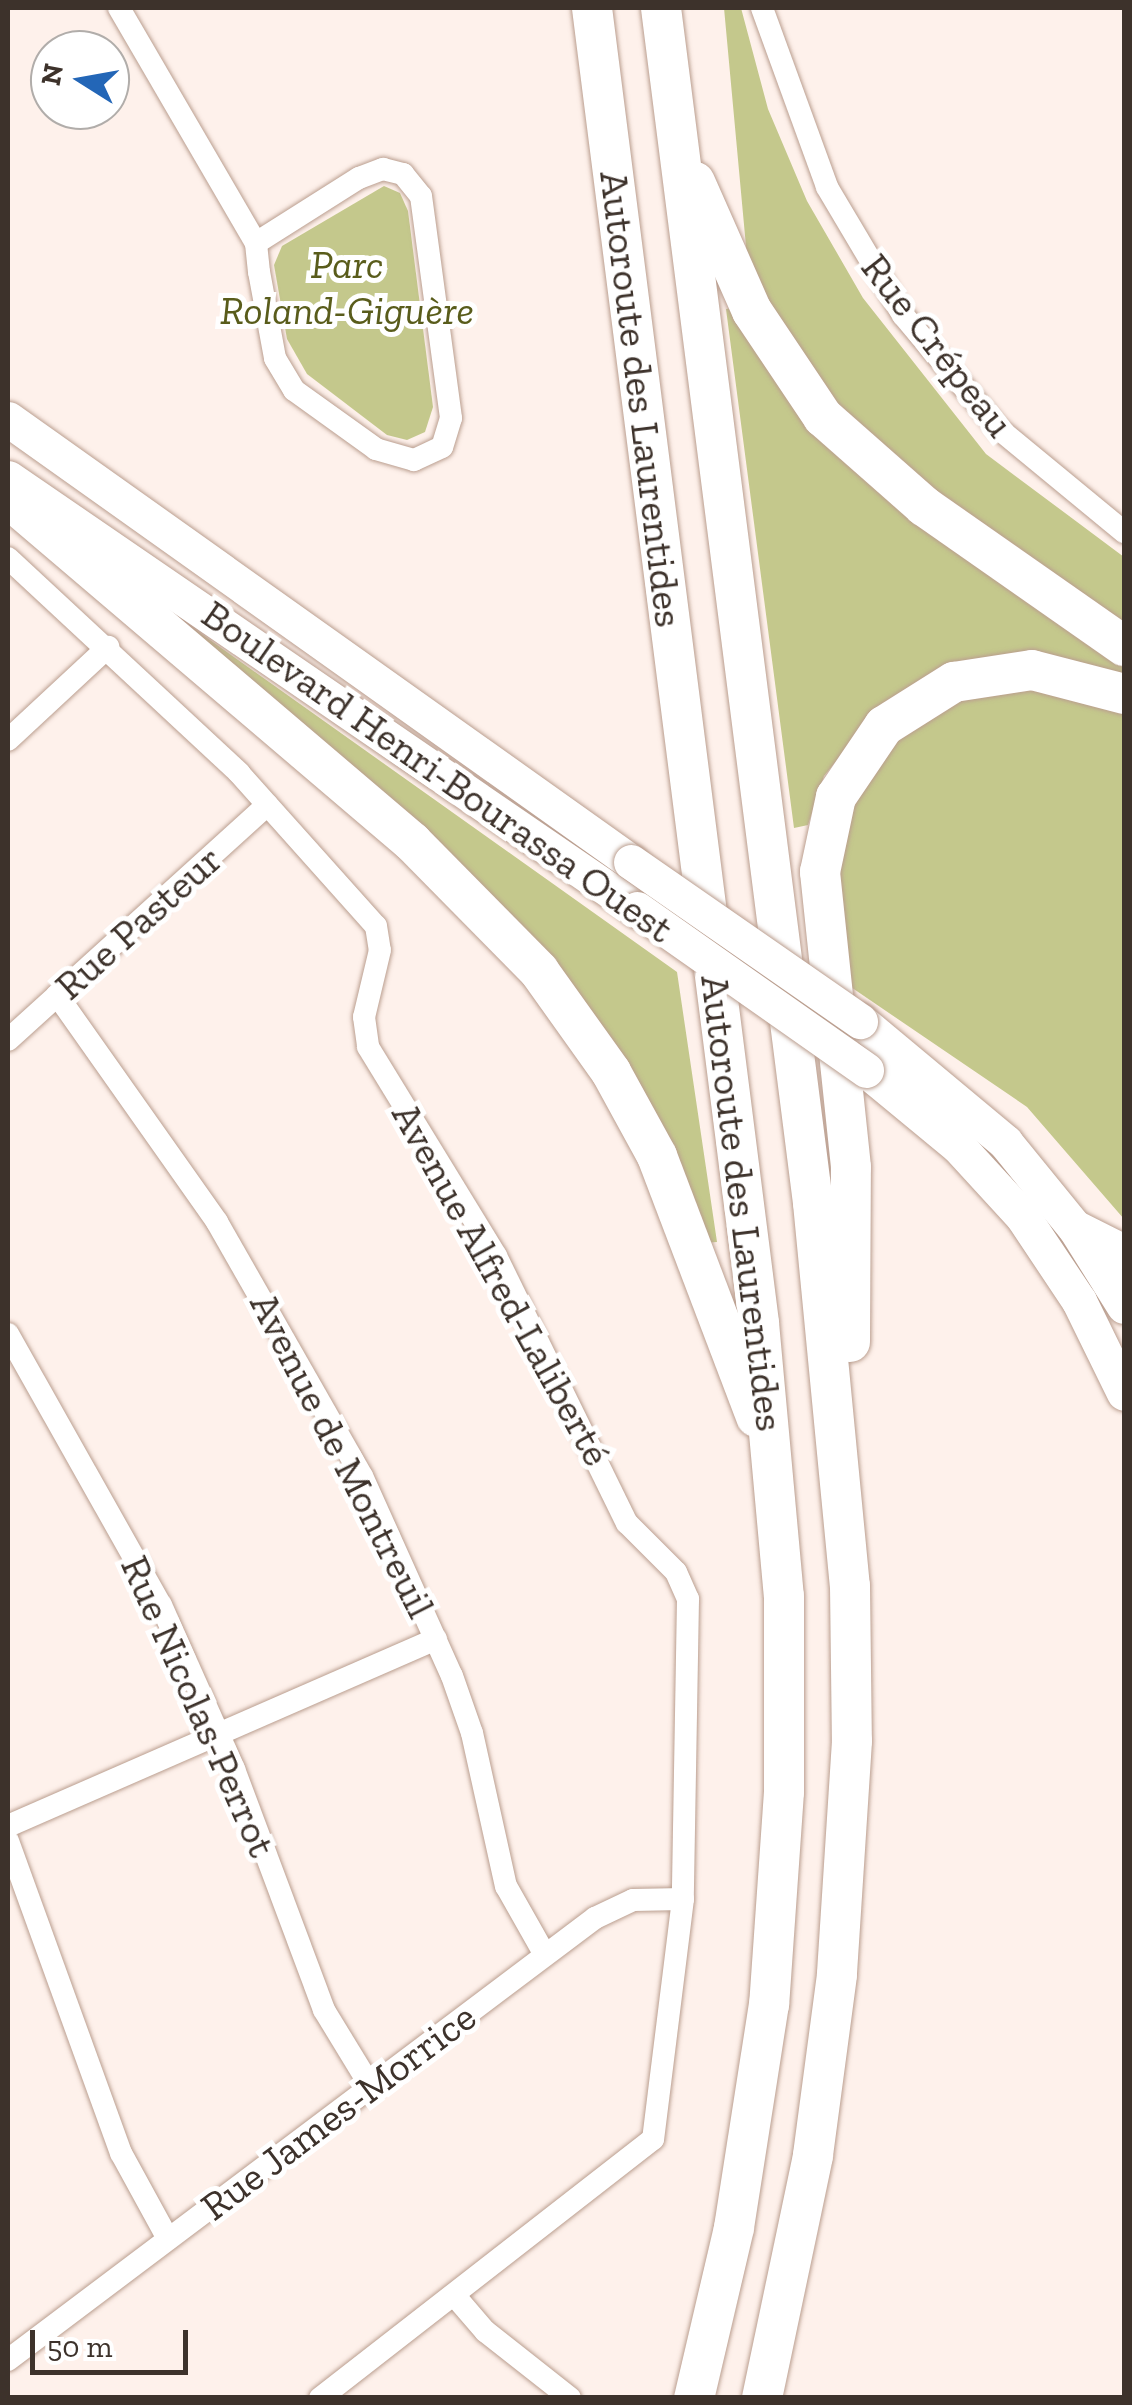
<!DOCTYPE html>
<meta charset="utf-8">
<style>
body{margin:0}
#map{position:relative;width:1132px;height:2405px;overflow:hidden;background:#fef1eb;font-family:"Zilla Slab",serif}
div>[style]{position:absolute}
.green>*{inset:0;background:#c4c88c}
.roads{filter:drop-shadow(0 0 2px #ba9e8f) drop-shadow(0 0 2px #ba9e8f)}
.minor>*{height:22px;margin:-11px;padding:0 11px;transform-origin:11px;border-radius:11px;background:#fff}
.primary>*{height:35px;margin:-17.5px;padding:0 17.5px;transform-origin:17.5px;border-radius:17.5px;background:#fff}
.motorway>*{height:40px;margin:-20px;padding:0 20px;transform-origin:20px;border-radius:20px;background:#fff}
.bridges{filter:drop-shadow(0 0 2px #ba9e8f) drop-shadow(0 0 2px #ba9e8f)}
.primary-bridge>*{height:35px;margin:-17.5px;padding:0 17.5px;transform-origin:17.5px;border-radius:17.5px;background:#fff}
span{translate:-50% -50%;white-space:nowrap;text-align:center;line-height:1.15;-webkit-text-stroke:10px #fff;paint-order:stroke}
.park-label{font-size:40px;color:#595c1b;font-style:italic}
.street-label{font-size:40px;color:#3d322b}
.frame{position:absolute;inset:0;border:10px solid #3d322b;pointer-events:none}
.north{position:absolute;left:30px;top:30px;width:100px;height:100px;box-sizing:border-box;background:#fff;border:2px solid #b1adaa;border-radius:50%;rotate:281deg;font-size:28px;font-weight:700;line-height:40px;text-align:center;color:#3d322b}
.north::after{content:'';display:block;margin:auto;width:35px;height:45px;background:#2366b7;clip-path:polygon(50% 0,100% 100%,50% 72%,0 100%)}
.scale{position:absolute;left:30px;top:2330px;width:158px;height:45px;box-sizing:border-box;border:5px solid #3d322b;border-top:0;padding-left:12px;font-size:30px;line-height:35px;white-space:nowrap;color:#3d322b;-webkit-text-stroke:8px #fff;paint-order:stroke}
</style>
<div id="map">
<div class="green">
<i style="clip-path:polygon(724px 8px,741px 8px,768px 109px,807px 201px,863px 298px,986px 454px,1124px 557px,1124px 627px,957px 513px,843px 418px,748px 268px)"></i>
<i style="clip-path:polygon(384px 186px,400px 193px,408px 211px,433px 407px,425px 432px,407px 440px,387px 435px,307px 374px,287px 339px,274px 265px,282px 246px)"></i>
<i style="clip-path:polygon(735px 308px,764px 361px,1124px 663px,1124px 680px,947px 667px,881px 706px,824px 776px,808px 825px,794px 828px,726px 309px)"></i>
<i style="clip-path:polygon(99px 561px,677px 972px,717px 1242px,703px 1243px,627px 1082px)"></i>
<i style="clip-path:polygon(1005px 686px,1079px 696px,1124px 714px,1124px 1219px,1027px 1107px,842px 981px,837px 894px,849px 799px,875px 760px,927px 711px)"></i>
</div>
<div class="roads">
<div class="minor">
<i style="left:119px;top:8px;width:272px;rotate:59.8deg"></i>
<i style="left:762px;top:8px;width:190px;rotate:70deg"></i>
<i style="left:827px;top:187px;width:149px;rotate:59.3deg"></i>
<i style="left:903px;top:315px;width:149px;rotate:49.9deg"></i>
<i style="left:999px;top:429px;width:162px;rotate:39.5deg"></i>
<i style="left:383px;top:169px;width:21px;rotate:14deg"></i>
<i style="left:403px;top:174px;width:28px;rotate:51deg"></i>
<i style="left:421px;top:196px;width:224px;rotate:82.3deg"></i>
<i style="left:451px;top:418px;width:30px;rotate:107deg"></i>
<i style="left:442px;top:447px;width:31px;rotate:155deg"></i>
<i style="left:414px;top:460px;width:40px;rotate:-164deg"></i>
<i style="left:376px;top:449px;width:101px;rotate:-144.3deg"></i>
<i style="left:294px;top:390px;width:37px;rotate:-121deg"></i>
<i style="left:275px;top:358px;width:87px;rotate:-100.5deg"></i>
<i style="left:259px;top:272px;width:29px;rotate:-96deg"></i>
<i style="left:256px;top:243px;width:122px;rotate:-32.3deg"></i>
<i style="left:359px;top:178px;width:26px;rotate:-21deg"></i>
<i style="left:8px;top:558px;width:316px;rotate:42.9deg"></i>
<i style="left:239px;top:773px;width:205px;rotate:48.2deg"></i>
<i style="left:376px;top:926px;width:24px;rotate:81deg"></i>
<i style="left:380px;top:950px;width:69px;rotate:103.4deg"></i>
<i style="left:364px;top:1017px;width:30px;rotate:82deg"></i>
<i style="left:368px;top:1047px;width:245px;rotate:58.5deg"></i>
<i style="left:496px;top:1256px;width:297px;rotate:63.9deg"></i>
<i style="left:627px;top:1523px;width:69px;rotate:45deg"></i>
<i style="left:676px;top:1572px;width:30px;rotate:66deg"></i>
<i style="left:688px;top:1599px;width:300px;rotate:91deg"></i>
<i style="left:683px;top:1899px;width:242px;rotate:97.1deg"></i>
<i style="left:653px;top:2139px;width:422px;rotate:142.1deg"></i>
<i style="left:8px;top:740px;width:137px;rotate:-42.9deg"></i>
<i style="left:57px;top:995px;width:278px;rotate:54.8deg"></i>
<i style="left:217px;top:1222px;width:292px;rotate:60.3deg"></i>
<i style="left:362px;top:1476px;width:219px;rotate:65.8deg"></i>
<i style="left:452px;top:1676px;width:60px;rotate:70.7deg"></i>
<i style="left:472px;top:1733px;width:157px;rotate:77.5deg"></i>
<i style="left:506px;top:1886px;width:79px;rotate:60.5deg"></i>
<i style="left:8px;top:1040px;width:350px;rotate:-42.2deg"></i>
<i style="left:8px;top:1334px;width:311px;rotate:60.6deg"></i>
<i style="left:161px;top:1605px;width:180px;rotate:66deg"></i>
<i style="left:234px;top:1769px;width:257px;rotate:69.5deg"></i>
<i style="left:324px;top:2010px;width:90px;rotate:58.6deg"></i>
<i style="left:8px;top:1826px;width:467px;rotate:-23.6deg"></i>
<i style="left:8px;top:1841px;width:332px;rotate:70.1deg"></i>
<i style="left:121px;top:2153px;width:98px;rotate:61.3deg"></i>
<i style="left:454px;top:2295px;width:48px;rotate:49.3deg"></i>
<i style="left:485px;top:2331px;width:108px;rotate:38.2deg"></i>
<i style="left:8px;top:2360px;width:735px;rotate:-36.98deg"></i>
<i style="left:595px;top:1918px;width:42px;rotate:-25.3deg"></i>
<i style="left:633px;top:1900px;width:50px;rotate:-1.1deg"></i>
</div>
<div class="primary">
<i style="left:8px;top:419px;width:764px;rotate:35.42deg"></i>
<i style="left:8px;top:478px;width:762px;rotate:34.42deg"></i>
<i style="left:860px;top:1021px;width:189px;rotate:39.8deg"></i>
<i style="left:1005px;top:1142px;width:111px;rotate:50.9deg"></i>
<i style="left:1075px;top:1228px;width:92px;rotate:57.9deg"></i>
<i style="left:866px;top:1070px;width:119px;rotate:39.6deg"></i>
<i style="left:958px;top:1146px;width:96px;rotate:47.5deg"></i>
<i style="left:1023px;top:1217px;width:101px;rotate:56.3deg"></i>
<i style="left:1079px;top:1301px;width:102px;rotate:63.9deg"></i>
<i style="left:1076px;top:1228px;width:54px;rotate:26.6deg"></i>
</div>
<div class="motorway">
<i style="left:592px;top:8px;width:1326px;rotate:82.76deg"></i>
<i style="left:759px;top:1323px;width:274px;rotate:84.8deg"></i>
<i style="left:784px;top:1596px;width:196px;rotate:90deg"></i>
<i style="left:784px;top:1792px;width:213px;rotate:94deg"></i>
<i style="left:769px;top:2004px;width:227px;rotate:98.9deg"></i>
<i style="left:734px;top:2228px;width:175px;rotate:103.2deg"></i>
<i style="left:661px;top:8px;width:1205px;rotate:82.75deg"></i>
<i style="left:813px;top:1203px;width:385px;rotate:84.5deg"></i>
<i style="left:850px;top:1586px;width:155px;rotate:89.3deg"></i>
<i style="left:852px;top:1741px;width:234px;rotate:93.7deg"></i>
<i style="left:837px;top:1975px;width:183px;rotate:97.6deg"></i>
<i style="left:813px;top:2156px;width:247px;rotate:101.9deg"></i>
<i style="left:695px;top:182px;width:141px;rotate:66.2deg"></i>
<i style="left:752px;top:311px;width:128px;rotate:56.2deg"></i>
<i style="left:823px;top:417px;width:135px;rotate:41.4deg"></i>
<i style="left:924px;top:506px;width:244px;rotate:35deg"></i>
<i style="left:8px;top:498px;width:531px;rotate:40.41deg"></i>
<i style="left:412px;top:842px;width:181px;rotate:45.4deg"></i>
<i style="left:539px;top:971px;width:124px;rotate:54.5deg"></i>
<i style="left:611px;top:1072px;width:96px;rotate:61.3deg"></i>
<i style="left:657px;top:1156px;width:279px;rotate:69.2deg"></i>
<i style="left:850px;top:1342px;width:175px;rotate:-89.7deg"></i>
<i style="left:851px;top:1167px;width:297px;rotate:-96deg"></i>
<i style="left:820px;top:872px;width:77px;rotate:-78deg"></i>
<i style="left:836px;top:797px;width:86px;rotate:-55.9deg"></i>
<i style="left:884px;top:726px;width:83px;rotate:-32.2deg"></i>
<i style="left:954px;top:682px;width:79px;rotate:-8.7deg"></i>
<i style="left:1032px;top:670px;width:95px;rotate:14.6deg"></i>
</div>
</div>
<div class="bridges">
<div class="primary-bridge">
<i style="left:631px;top:862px;width:279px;rotate:34.8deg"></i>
<i style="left:637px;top:909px;width:280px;rotate:35.1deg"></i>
</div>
</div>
<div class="park-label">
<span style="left:347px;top:287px">Parc<br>Roland-Giguère</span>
</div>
<div class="street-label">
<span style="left:938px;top:345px;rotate:52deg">Rue Crépeau</span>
<span style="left:642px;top:399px;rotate:83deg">Autoroute des Laurentides</span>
<span style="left:438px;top:771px;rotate:35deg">Boulevard Henri-Bourassa Ouest</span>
<span style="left:138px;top:922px;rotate:-42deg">Rue Pasteur</span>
<span style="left:743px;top:1203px;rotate:83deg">Autoroute des Laurentides</span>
<span style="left:502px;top:1284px;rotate:61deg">Avenue Alfred-Laliberté</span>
<span style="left:343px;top:1455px;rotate:63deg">Avenue de Montreuil</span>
<span style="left:199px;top:1706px;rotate:66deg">Rue Nicolas-Perrot</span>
<span style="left:338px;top:2111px;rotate:-37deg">Rue James-Morrice</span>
</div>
<div class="frame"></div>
<div class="north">N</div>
<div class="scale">50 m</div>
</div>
